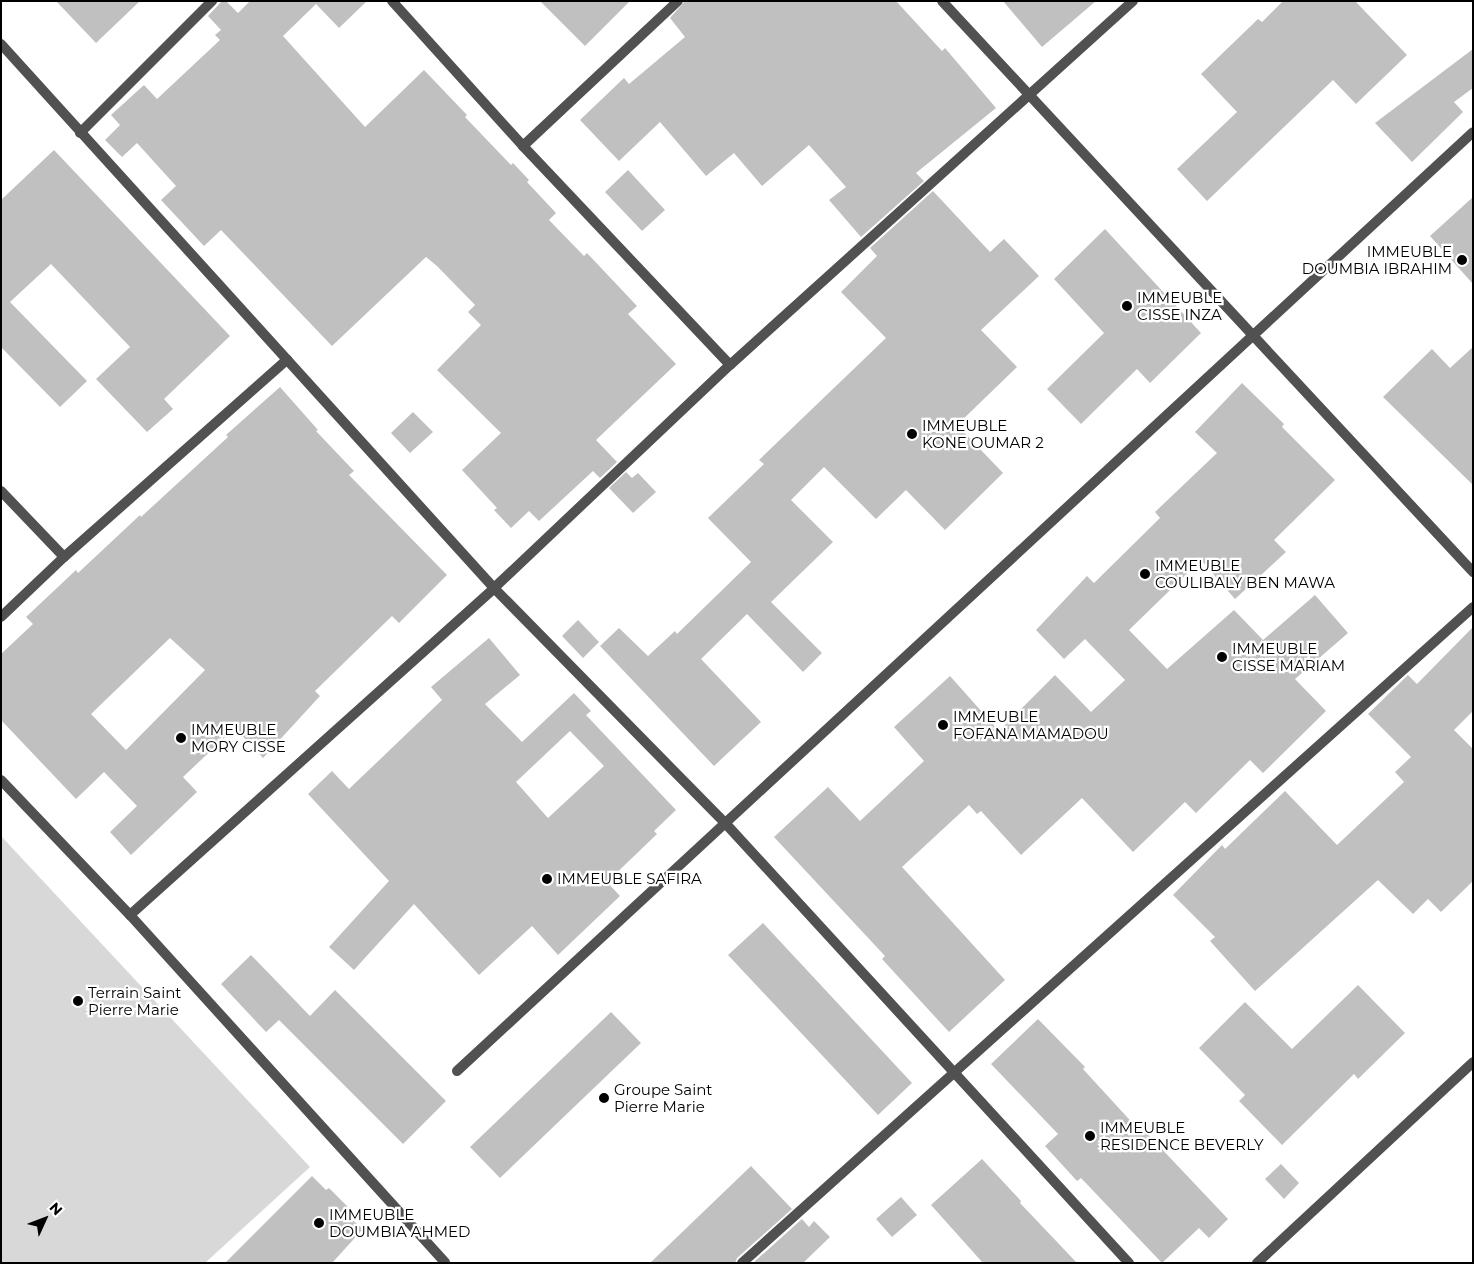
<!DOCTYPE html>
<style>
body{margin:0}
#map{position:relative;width:1474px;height:1264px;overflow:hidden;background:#fff;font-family:Montserrat,sans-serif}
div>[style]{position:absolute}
.green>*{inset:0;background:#d8d8d8}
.building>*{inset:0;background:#c0c0c0}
.street>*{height:10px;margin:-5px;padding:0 5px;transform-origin:5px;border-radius:5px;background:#515151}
.dots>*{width:14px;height:14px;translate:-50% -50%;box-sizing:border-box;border:2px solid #fff;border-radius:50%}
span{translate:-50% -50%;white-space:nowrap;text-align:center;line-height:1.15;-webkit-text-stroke:4.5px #fff;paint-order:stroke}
.poi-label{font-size:15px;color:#000}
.right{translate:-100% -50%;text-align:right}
.left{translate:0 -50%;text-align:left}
.frame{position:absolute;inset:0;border:2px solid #000;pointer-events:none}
.north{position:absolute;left:20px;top:1194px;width:50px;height:50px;-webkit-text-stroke:4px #fff;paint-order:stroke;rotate:47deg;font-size:14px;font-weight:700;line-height:20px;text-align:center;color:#000}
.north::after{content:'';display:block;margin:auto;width:18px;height:22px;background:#000;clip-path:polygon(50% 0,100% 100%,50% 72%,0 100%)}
</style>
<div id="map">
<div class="green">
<i style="clip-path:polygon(1px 836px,310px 1167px,205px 1263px,1px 1263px)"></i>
</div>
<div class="building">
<i style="clip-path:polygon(56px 1px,140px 1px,96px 43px)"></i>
<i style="clip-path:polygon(222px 1px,226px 1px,238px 13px,250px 1px,367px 1px,339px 28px,316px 4px,283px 36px,365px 127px,424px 70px,467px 115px,465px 117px,511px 165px,513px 163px,529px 180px,527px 182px,556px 213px,549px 220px,584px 256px,587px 253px,637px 306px,628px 314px,676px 364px,596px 440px,617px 462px,600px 478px,593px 471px,539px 521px,529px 511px,511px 528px,494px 510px,497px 508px,462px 470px,501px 433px,437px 370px,481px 325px,468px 312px,475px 305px,437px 266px,426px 257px,332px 346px,221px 230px,204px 246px,161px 200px,176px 186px,137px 143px,122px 157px,105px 140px,120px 125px,111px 115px,144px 85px,157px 99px,220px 40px,215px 35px,221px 30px,208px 16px)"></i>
<i style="clip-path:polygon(540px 1px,630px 1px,585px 46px)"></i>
<i style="clip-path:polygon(685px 1px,896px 1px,942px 51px,945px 48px,996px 108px,916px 173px,924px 181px,861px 237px,829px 200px,846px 187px,809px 145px,762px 186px,734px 153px,706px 176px,660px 122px,619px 161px,580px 120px,624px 78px,629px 84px,685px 37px,670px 18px)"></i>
<i style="clip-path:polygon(1003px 1px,1096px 1px,1042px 47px)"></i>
<i style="clip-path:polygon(1283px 1px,1355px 1px,1407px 55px,1356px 104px,1333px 80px,1207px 201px,1177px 169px,1237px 112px,1201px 74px,1258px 19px,1262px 22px)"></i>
<i style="clip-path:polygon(1473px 49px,1473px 88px,1454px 102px,1463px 112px,1412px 162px,1375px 123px)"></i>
<i style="clip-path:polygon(54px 150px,230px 336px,164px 399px,173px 409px,147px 432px,96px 379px,130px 347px,51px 264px,10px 302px,87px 381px,60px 407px,1px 347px,1px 200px)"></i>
<i style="clip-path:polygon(628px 170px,665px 210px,642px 231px,605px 192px)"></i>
<i style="clip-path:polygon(933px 191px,990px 252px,1004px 239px,1039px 276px,981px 330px,1017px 367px,957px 425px,1003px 473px,945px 530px,906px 490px,876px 519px,824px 467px,791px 500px,833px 542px,771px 602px,822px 653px,803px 672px,747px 614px,701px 659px,761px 722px,714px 766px,600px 646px,619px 628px,648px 656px,675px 631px,677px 634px,751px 562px,708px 518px,764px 464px,759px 460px,886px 338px,841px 292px,877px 256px,870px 248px)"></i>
<i style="clip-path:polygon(1473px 197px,1473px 284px,1430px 236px)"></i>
<i style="clip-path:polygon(1105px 229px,1201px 333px,1150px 383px,1137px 369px,1081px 424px,1047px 389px,1104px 333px,1054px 279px)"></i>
<i style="clip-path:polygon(1473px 347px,1473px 485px,1383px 397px,1432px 349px,1450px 368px)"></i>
<i style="clip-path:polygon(1242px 383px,1284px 424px,1282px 427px,1335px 480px,1274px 540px,1286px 552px,1235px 599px,1201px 560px,1129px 630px,1167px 669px,1234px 610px,1263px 640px,1315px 595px,1348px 633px,1295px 679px,1326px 711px,1263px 773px,1250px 760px,1196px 813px,1185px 802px,1133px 852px,1082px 798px,1021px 855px,981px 811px,977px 814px,969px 805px,902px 867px,1005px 980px,949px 1032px,882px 959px,885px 956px,774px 837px,828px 787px,860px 821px,924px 761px,894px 727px,950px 676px,999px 731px,1055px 675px,1091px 712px,1125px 680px,1085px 639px,1064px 659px,1036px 630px,1087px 576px,1094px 583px,1160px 518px,1155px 512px,1217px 453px,1195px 432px)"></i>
<i style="clip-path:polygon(evenodd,280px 387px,318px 430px,316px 431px,354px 471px,349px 475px,447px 575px,399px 623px,392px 616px,315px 691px,320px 696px,263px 758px,235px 728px,183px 777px,197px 792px,131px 855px,110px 832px,137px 806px,104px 772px,76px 799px,1px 720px,1px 654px,33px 624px,26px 617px,76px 570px,78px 573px,140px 515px,141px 517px,228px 437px,226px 435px,280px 387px,170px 638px,205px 670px,126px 750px,91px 714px,170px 638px)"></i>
<i style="clip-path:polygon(413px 412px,433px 432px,410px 453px,391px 433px)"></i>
<i style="clip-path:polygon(626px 472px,632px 478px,638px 473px,656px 492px,633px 513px,609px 488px)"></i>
<i style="clip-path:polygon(578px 620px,599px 642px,583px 658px,562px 636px)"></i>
<i style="clip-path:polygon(1473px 627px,1473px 711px,1454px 730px,1473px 749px,1473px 881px,1441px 912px,1428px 899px,1413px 914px,1378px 880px,1255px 991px,1210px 941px,1215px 937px,1173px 895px,1222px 845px,1225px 849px,1285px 791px,1337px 845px,1404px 782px,1395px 772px,1411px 757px,1368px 714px,1408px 675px,1417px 684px)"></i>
<i style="clip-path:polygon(evenodd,489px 638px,520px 675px,485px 704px,522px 742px,574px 693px,591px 711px,586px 715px,676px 810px,654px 831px,657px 834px,607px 882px,620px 896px,558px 955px,532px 926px,479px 975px,414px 904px,354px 970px,329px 947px,389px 881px,308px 794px,332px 771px,349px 789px,442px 700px,431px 687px,489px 638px,570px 731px,604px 766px,548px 818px,516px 782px,570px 731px)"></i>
<i style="clip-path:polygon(763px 923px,912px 1083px,878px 1115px,728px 955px)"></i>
<i style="clip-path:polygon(251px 955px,310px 1016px,335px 990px,446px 1101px,403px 1144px,279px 1020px,266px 1032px,221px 984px)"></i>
<i style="clip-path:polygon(1358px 985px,1405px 1033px,1358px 1079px,1354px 1074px,1282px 1145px,1239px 1101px,1245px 1095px,1199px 1048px,1245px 1002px,1292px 1049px)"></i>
<i style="clip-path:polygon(611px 1012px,641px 1043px,500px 1178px,470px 1147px)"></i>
<i style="clip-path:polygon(1038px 1019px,1085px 1067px,1083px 1069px,1138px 1129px,1141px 1127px,1228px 1219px,1209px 1238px,1199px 1228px,1162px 1263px,1081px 1178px,1077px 1181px,1045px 1146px,1058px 1134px,991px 1064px)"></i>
<i style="clip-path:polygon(982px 1159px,1021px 1201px,1020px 1203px,1077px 1263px,983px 1263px,931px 1205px)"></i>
<i style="clip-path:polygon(1281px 1164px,1299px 1183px,1284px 1199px,1265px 1179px)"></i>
<i style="clip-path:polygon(751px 1166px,792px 1209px,737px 1258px,735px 1263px,650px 1263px)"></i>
<i style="clip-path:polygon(312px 1176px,326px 1190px,329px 1188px,354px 1213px,349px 1217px,363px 1229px,332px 1263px,225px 1263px)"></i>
<i style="clip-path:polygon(901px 1197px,917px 1215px,892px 1237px,876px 1219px)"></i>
<i style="clip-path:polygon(802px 1219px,809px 1227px,814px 1221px,830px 1237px,803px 1263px,753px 1263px)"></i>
</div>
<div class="street">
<i style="left:392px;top:1px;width:195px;rotate:47.9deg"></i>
<i style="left:523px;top:146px;width:301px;rotate:46.6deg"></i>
<i style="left:942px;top:1px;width:780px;rotate:47.08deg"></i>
<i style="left:1px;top:44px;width:734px;rotate:47.82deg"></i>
<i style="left:494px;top:588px;width:331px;rotate:45.5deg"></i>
<i style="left:726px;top:824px;width:596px;rotate:47.45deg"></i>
<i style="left:80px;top:133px;width:187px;rotate:-45deg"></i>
<i style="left:523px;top:146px;width:212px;rotate:-43.1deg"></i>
<i style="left:1px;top:491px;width:91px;rotate:46.3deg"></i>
<i style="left:1px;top:617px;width:87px;rotate:-43.6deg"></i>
<i style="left:64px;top:557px;width:298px;rotate:-41.5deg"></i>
<i style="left:1px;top:780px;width:187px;rotate:46.3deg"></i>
<i style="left:130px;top:915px;width:469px;rotate:47.8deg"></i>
<i style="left:130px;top:915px;width:489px;rotate:-41.9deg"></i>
<i style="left:494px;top:588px;width:325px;rotate:-43.4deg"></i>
<i style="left:730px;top:365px;width:543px;rotate:-42.09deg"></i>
<i style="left:457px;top:1071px;width:1383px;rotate:-42.74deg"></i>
<i style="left:742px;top:1263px;width:982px;rotate:-41.9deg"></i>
<i style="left:1257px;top:1263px;width:295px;rotate:-42.9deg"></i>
</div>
<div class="dots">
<i style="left:1462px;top:260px;background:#000"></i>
<i style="left:1127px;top:306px;background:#000"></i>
<i style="left:912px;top:434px;background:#000"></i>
<i style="left:1145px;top:574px;background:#000"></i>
<i style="left:1222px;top:657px;background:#000"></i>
<i style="left:943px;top:725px;background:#000"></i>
<i style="left:181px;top:738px;background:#000"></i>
<i style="left:547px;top:879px;background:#000"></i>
<i style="left:78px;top:1001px;background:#000"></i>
<i style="left:604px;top:1098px;background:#000"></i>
<i style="left:1090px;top:1136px;background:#000"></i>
<i style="left:319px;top:1223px;background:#000"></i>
</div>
<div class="poi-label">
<span class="right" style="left:1452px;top:260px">IMMEUBLE<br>DOUMBIA IBRAHIM</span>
<span class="left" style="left:1137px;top:306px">IMMEUBLE<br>CISSE INZA</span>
<span class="left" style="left:922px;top:434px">IMMEUBLE<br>KONE OUMAR 2</span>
<span class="left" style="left:1155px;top:574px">IMMEUBLE<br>COULIBALY BEN MAWA</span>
<span class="left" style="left:1232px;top:657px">IMMEUBLE<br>CISSE MARIAM</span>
<span class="left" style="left:953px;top:725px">IMMEUBLE<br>FOFANA MAMADOU</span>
<span class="left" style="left:191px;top:738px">IMMEUBLE<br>MORY CISSE</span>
<span class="left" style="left:557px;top:879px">IMMEUBLE SAFIRA</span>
<span class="left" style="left:88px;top:1001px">Terrain Saint<br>Pierre Marie</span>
<span class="left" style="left:614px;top:1098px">Groupe Saint<br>Pierre Marie</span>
<span class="left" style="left:1100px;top:1136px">IMMEUBLE<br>RESIDENCE BEVERLY</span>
<span class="left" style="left:329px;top:1223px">IMMEUBLE<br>DOUMBIA AHMED</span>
</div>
<div class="frame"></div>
<div class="north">N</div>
</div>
